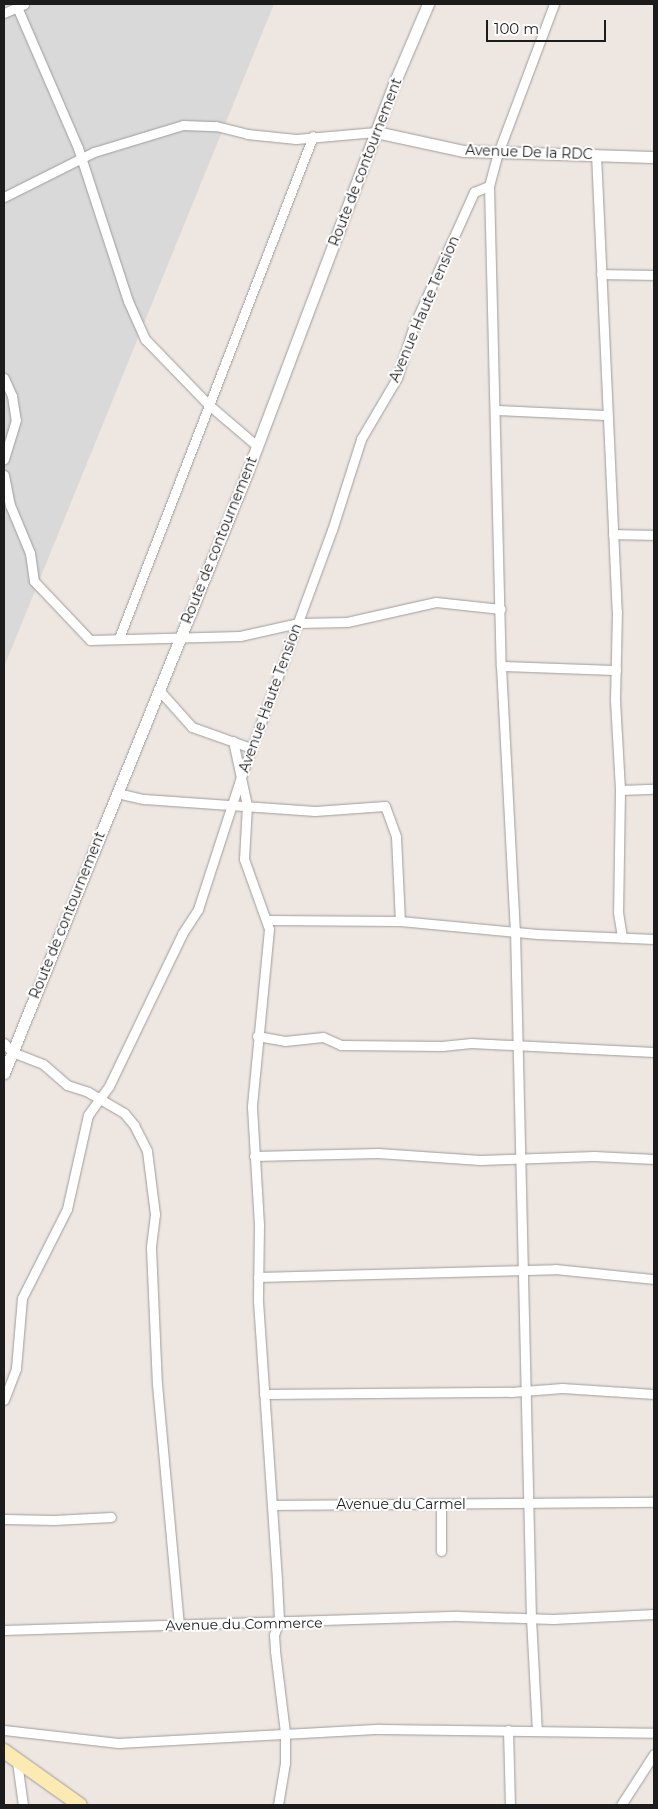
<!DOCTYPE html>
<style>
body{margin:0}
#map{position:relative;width:658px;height:1809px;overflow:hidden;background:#eee6e1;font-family:Montserrat,sans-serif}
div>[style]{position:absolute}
.residential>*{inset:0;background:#dad9d9}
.roads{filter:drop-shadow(0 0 1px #9d9d9d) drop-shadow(0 0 1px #9d9d9d)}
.minor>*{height:9px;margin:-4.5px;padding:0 4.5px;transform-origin:4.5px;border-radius:4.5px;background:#fff}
.tertiary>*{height:11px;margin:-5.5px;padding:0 5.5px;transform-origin:5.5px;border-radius:5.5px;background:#fff}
.secondary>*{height:14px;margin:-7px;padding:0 7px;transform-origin:7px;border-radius:7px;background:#fbeab2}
span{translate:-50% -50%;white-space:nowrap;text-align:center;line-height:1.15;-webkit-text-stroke:4px #fff;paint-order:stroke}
.street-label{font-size:14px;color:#1c1c1c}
.frame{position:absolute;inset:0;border:5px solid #1c1c1c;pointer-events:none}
.scale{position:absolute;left:486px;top:20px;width:120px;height:22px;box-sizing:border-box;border:2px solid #1c1c1c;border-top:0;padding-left:6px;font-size:15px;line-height:18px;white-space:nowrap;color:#1c1c1c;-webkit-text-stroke:4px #fff;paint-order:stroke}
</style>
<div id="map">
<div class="residential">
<i style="clip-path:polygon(4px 4px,274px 4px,4px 667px)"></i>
</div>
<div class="roads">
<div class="minor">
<i style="left:17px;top:7px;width:154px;rotate:66.6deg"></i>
<i style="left:78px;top:148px;width:161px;rotate:71.9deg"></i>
<i style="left:128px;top:301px;width:42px;rotate:65.9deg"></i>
<i style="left:145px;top:339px;width:92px;rotate:45.9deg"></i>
<i style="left:209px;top:405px;width:63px;rotate:40.5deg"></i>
<i style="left:4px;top:13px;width:22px;rotate:-24deg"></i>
<i style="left:596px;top:154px;width:457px;rotate:87.4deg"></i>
<i style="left:617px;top:611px;width:89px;rotate:91.3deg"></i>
<i style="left:615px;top:700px;width:90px;rotate:86.8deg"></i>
<i style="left:620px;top:790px;width:122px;rotate:90.9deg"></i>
<i style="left:618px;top:912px;width:26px;rotate:81deg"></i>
<i style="left:489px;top:186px;width:480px;rotate:88.6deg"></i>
<i style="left:501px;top:666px;width:264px;rotate:87deg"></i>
<i style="left:515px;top:930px;width:688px;rotate:88.67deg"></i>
<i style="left:531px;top:1618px;width:113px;rotate:87deg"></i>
<i style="left:4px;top:197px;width:101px;rotate:-26.6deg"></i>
<i style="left:94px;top:152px;width:93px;rotate:-16.9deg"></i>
<i style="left:183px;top:125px;width:33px;rotate:2deg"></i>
<i style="left:216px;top:126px;width:32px;rotate:14deg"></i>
<i style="left:247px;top:134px;width:49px;rotate:5.8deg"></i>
<i style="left:296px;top:139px;width:80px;rotate:-5deg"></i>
<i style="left:601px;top:274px;width:53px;rotate:1.1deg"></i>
<i style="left:4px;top:378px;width:20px;rotate:66deg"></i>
<i style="left:12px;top:396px;width:24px;rotate:81deg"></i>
<i style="left:16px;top:420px;width:41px;rotate:107.1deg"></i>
<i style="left:496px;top:410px;width:110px;rotate:2.6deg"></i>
<i style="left:4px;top:475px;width:31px;rotate:79deg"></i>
<i style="left:10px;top:505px;width:52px;rotate:67.4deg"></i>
<i style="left:30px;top:553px;width:28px;rotate:82deg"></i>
<i style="left:34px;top:581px;width:81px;rotate:46.5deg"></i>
<i style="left:90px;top:640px;width:150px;rotate:-1.5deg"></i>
<i style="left:240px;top:636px;width:59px;rotate:-12.6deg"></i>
<i style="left:298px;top:623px;width:49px;rotate:-1.2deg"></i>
<i style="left:347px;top:622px;width:91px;rotate:-12.7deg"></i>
<i style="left:436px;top:602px;width:65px;rotate:6.1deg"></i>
<i style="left:613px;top:534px;width:41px;rotate:1.4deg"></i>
<i style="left:119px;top:638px;width:538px;rotate:-68.87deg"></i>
<i style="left:501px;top:666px;width:115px;rotate:2deg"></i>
<i style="left:158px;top:689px;width:51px;rotate:48.2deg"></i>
<i style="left:192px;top:727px;width:63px;rotate:19.6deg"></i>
<i style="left:233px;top:741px;width:66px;rotate:77.7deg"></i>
<i style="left:247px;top:805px;width:54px;rotate:93.2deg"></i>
<i style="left:244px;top:859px;width:74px;rotate:70.3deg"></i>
<i style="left:269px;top:929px;width:179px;rotate:95.5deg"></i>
<i style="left:252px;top:1107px;width:118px;rotate:86.6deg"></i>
<i style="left:259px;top:1225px;width:76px;rotate:90.8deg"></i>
<i style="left:258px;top:1301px;width:281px;rotate:86.1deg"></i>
<i style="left:277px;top:1581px;width:40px;rotate:87.1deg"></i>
<i style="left:279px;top:1621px;width:15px;rotate:110deg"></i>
<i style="left:274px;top:1635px;width:16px;rotate:86deg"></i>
<i style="left:275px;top:1651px;width:82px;rotate:83deg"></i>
<i style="left:285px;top:1732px;width:31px;rotate:90deg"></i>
<i style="left:285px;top:1763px;width:43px;rotate:99.5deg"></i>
<i style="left:620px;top:790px;width:34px;rotate:-2deg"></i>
<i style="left:117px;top:793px;width:28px;rotate:13deg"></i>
<i style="left:144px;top:799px;width:171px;rotate:4deg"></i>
<i style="left:315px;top:811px;width:70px;rotate:-4.1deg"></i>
<i style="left:385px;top:806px;width:33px;rotate:70deg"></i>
<i style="left:396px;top:837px;width:84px;rotate:87.3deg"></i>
<i style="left:400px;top:921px;width:138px;rotate:5.4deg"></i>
<i style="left:537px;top:934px;width:117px;rotate:2.4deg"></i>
<i style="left:267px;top:920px;width:133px;rotate:0.4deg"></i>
<i style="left:257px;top:1036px;width:28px;rotate:10deg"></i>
<i style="left:285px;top:1041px;width:38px;rotate:-6deg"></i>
<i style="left:323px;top:1037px;width:20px;rotate:24deg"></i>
<i style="left:341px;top:1045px;width:101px;rotate:0.6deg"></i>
<i style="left:442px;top:1046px;width:29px;rotate:-6deg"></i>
<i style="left:471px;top:1043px;width:183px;rotate:2.8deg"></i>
<i style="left:4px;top:1043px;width:12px;rotate:48deg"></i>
<i style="left:12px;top:1052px;width:33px;rotate:21deg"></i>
<i style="left:43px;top:1064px;width:32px;rotate:41deg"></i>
<i style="left:67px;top:1085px;width:22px;rotate:18deg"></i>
<i style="left:88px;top:1092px;width:42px;rotate:30.3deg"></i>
<i style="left:124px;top:1113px;width:16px;rotate:50deg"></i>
<i style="left:134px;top:1125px;width:29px;rotate:63deg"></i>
<i style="left:147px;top:1151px;width:64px;rotate:82.8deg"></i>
<i style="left:155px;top:1214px;width:34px;rotate:97deg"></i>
<i style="left:151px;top:1248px;width:136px;rotate:87.5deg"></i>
<i style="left:157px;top:1384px;width:241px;rotate:84.8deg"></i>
<i style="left:254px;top:1156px;width:124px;rotate:-1.4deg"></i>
<i style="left:378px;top:1153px;width:102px;rotate:3.9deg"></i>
<i style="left:480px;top:1160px;width:114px;rotate:-2deg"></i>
<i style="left:594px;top:1156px;width:60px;rotate:2.9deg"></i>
<i style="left:258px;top:1277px;width:297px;rotate:-1.5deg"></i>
<i style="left:555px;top:1269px;width:100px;rotate:5.8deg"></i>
<i style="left:264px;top:1394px;width:247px;rotate:-0.5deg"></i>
<i style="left:511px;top:1392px;width:51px;rotate:-4.5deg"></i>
<i style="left:562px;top:1388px;width:92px;rotate:3.7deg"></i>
<i style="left:4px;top:1400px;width:34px;rotate:-69deg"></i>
<i style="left:16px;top:1368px;width:70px;rotate:-85.1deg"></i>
<i style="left:22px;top:1298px;width:100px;rotate:-63.2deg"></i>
<i style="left:67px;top:1209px;width:96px;rotate:-77.4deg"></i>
<i style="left:88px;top:1115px;width:36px;rotate:-54deg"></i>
<i style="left:109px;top:1086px;width:169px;rotate:-64.3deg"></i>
<i style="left:182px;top:934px;width:30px;rotate:-57deg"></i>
<i style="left:198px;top:909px;width:139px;rotate:-72deg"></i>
<i style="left:241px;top:777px;width:263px;rotate:-69.8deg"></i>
<i style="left:332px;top:530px;width:96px;rotate:-72.3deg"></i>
<i style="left:361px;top:439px;width:71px;rotate:-59.5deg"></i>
<i style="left:397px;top:378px;width:56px;rotate:-72.2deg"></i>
<i style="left:414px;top:325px;width:146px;rotate:-65.7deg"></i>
<i style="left:474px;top:192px;width:16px;rotate:-22deg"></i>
<i style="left:489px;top:186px;width:34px;rotate:-75deg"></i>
<i style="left:498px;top:153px;width:159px;rotate:-69.4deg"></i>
<i style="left:273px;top:1505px;width:381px;rotate:-0.5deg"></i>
<i style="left:441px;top:1505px;width:46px;rotate:90deg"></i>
<i style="left:4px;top:1519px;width:50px;rotate:1.1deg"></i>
<i style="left:54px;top:1520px;width:57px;rotate:-3deg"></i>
<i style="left:4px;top:1630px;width:454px;rotate:-1.8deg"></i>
<i style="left:458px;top:1616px;width:95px;rotate:1.8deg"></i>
<i style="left:553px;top:1619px;width:101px;rotate:-2.8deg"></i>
<i style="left:4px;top:1730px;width:115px;rotate:6.5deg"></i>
<i style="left:118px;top:1743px;width:262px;rotate:-3.1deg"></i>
<i style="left:380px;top:1729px;width:274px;rotate:0.8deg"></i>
<i style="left:508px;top:1730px;width:75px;rotate:88.5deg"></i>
<i style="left:17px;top:1762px;width:43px;rotate:82.1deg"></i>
<i style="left:621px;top:1805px;width:61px;rotate:-57.1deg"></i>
</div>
<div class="tertiary">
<i style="left:376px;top:132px;width:90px;rotate:12.2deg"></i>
<i style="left:464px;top:151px;width:190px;rotate:1.8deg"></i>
<i style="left:4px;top:1073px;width:647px;rotate:-67.95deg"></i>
<i style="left:247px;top:473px;width:421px;rotate:-69.3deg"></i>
<i style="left:396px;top:79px;width:82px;rotate:-66.9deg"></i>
</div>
<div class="secondary">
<i style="left:4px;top:1751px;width:93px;rotate:35.4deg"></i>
</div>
</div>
<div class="street-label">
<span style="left:529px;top:152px;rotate:2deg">Avenue De la RDC</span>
<span style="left:365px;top:162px;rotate:-69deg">Route de contournement</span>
<span style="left:424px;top:309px;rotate:-67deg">Avenue Haute Tension</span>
<span style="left:219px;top:540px;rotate:-68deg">Route de contournement</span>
<span style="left:270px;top:698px;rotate:-70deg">Avenue Haute Tension</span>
<span style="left:67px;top:915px;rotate:-68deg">Route de contournement</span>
<span style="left:401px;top:1504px">Avenue du Carmel</span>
<span style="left:244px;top:1624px;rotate:-1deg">Avenue du Commerce</span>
</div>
<div class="frame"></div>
<div class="scale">100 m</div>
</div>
